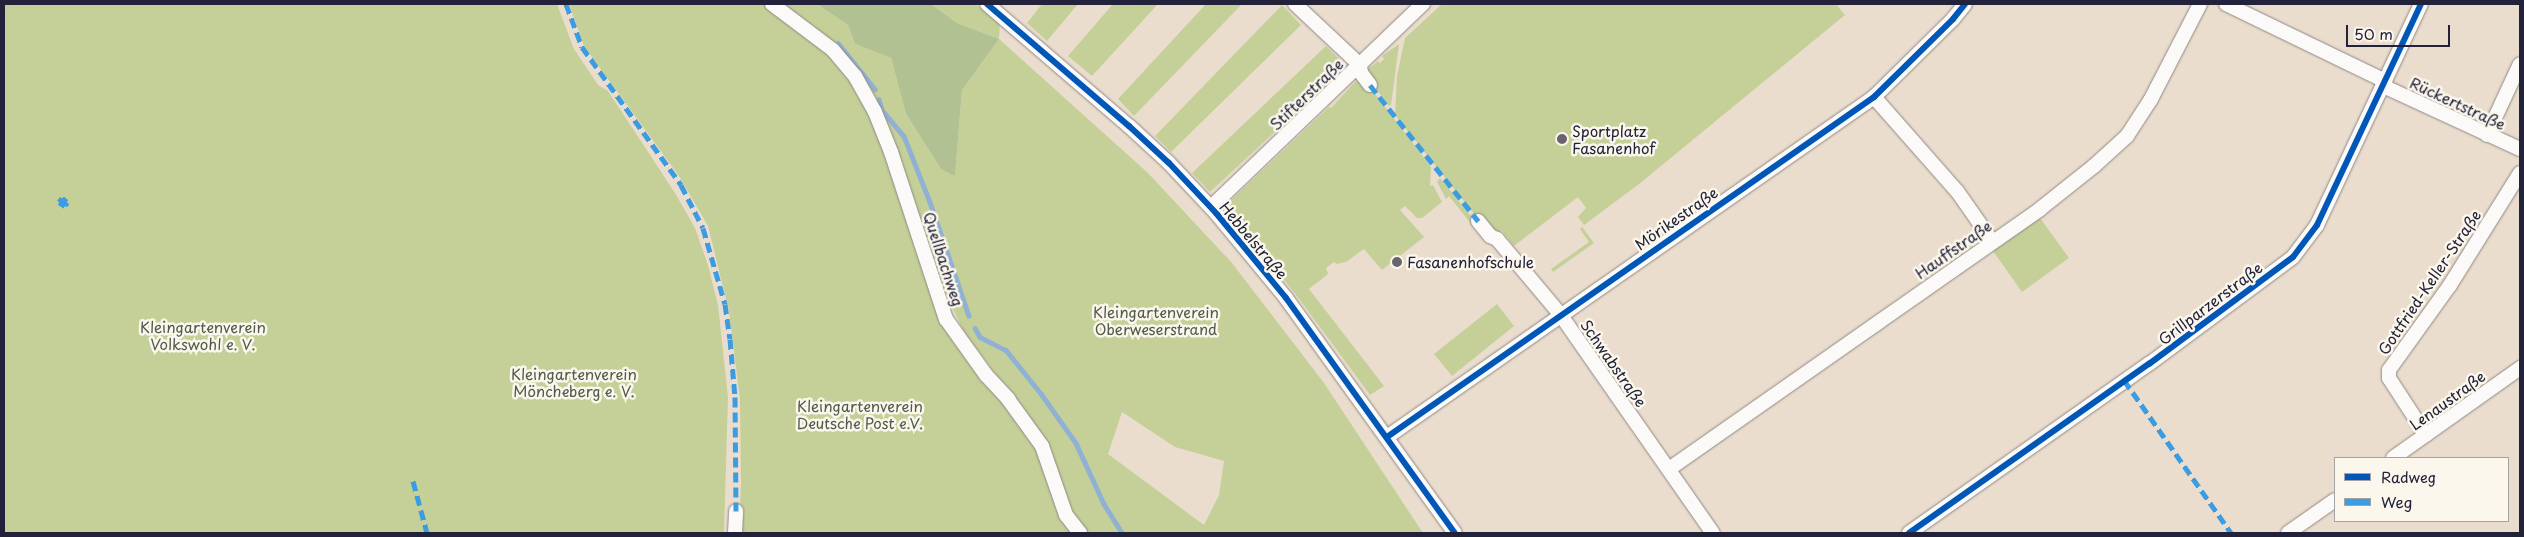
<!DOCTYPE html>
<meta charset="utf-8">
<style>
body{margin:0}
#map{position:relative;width:2524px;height:537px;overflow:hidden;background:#eaddce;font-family:"Playpen Sans",sans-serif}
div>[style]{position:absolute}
.green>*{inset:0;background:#c5d098}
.forest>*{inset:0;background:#b2c192}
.stream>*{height:4.5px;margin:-2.25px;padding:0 2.25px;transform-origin:2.25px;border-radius:2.25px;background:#90b1d4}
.roads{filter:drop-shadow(0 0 1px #8f8985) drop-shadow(0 0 1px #8f8985)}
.minor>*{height:14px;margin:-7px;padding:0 7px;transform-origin:7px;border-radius:7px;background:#fcfaf8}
.quiet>*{height:5px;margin-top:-2.5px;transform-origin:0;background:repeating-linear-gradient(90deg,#3c9ce2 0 10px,transparent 0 15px)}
.cycleway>*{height:6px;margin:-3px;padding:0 3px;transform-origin:3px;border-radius:3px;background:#0057b8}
.dots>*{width:14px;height:14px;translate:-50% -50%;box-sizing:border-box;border:2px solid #fbf7ec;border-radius:50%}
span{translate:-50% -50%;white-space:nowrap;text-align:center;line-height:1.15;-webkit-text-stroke:5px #fbf7ec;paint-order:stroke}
.street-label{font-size:15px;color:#22223b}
.poi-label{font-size:15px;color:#22223b}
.left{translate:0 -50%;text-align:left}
.park-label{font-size:15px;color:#515b4c}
.frame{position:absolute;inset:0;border:5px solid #22223b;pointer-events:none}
.legend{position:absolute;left:2334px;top:457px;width:175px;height:65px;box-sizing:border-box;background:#fbf7ec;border:1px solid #a4a2a5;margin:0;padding:6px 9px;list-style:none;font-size:15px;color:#22223b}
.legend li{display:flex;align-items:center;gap:10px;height:25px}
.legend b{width:25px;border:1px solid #a4a2a5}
.scale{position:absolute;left:2346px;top:25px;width:104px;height:22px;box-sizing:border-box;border:2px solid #22223b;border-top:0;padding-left:6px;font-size:15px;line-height:18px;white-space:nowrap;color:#22223b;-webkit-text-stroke:4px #fbf7ec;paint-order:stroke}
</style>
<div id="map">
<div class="green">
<i style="clip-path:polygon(4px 4px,557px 4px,574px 49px,598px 85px,608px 91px,675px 193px,695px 228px,708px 265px,718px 305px,728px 397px,724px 533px,4px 533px)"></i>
<i style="clip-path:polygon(569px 4px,768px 4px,825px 46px,856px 84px,881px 133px,927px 273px,1003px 403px,1041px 456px,1076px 533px,739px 533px,741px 483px,740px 400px,729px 311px,708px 226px,679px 176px,584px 46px)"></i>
<i style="clip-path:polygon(evenodd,779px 4px,817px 4px,848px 25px,855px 44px,891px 58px,906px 114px,941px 169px,955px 175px,962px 90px,999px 39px,957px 23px,931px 4px,975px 4px,1000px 21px,999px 39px,1148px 173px,1232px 263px,1324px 383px,1423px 533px,1085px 533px,1068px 510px,1045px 441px,963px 330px,937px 274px,869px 91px,779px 4px,1122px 412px,1175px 447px,1224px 461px,1219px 495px,1204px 525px,1108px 454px,1122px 412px)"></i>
<i style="clip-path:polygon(1042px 4px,1078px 4px,1047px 41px,1027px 23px)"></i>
<i style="clip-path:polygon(1113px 4px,1158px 4px,1092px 76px,1068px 56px)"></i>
<i style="clip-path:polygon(1206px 4px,1242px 4px,1134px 116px,1118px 99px)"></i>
<i style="clip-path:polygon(1442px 4px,1836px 4px,1845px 15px,1639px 184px,1584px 225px,1578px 217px,1586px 208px,1578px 197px,1514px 246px,1502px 231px,1491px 235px,1395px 115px,1397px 76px,1405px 38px)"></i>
<i style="clip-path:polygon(1282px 5px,1301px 25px,1171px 152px,1155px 136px)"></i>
<i style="clip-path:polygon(1399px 44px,1391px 105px,1389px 106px,1374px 86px,1367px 70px,1378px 61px,1380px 63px,1384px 59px,1382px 56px)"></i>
<i style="clip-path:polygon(1326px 46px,1346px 66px,1210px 192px,1192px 173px)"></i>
<i style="clip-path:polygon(1358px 81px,1369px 86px,1431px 167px,1430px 186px,1433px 185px,1442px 202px,1422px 218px,1417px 218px,1405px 206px,1400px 210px,1424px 237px,1382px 270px,1364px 249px,1346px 262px,1337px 264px,1334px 262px,1326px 268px,1328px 274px,1309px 289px,1384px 386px,1370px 395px,1294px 292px,1224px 207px,1329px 107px,1331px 108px,1355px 82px)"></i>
<i style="clip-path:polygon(1440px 178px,1488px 237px,1484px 240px,1449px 196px,1446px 199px,1437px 182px)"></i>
<i style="clip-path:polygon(2040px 218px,2069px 258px,2022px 292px,1993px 251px)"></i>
<i style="clip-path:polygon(1582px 227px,1594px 243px,1553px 272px,1551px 269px,1589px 242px,1580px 229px)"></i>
<i style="clip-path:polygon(1497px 304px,1514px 326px,1452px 376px,1434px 354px)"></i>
</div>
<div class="forest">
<i style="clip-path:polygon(817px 4px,931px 4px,957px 23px,999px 39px,962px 90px,955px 176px,941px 169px,906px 114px,891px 58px,855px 44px,848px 25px)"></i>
</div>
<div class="stream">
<i style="left:838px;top:43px;width:59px;rotate:51.2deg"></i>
<i style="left:879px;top:99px;width:11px;rotate:75deg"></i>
<i style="left:882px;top:110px;width:34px;rotate:50deg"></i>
<i style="left:904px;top:136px;width:71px;rotate:68.5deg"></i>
<i style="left:930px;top:202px;width:120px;rotate:71.1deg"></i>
<i style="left:975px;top:328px;width:10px;rotate:61deg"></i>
<i style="left:980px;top:337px;width:29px;rotate:27deg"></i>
<i style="left:1006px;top:350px;width:58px;rotate:51.3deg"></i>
<i style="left:1042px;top:395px;width:59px;rotate:54.7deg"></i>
<i style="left:1076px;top:443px;width:67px;rotate:65.3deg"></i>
<i style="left:1104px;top:504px;width:34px;rotate:58deg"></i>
</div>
<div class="roads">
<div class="minor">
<i style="left:772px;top:4px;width:76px;rotate:37deg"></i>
<i style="left:833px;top:50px;width:34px;rotate:50deg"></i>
<i style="left:855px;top:76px;width:41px;rotate:60.9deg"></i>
<i style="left:875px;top:112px;width:43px;rotate:68.2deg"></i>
<i style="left:891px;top:152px;width:176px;rotate:71.8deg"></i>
<i style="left:946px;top:319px;width:69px;rotate:54.5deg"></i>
<i style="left:986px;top:375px;width:33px;rotate:47deg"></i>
<i style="left:1008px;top:399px;width:58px;rotate:54.1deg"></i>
<i style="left:1042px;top:446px;width:73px;rotate:70.8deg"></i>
<i style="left:1066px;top:515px;width:23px;rotate:52deg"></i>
<i style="left:987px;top:4px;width:187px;rotate:40.7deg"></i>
<i style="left:1129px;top:126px;width:54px;rotate:42.8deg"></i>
<i style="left:1169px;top:163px;width:69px;rotate:46.8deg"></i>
<i style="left:1216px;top:213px;width:110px;rotate:50.5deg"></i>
<i style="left:1286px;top:298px;width:289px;rotate:54.3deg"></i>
<i style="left:1295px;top:4px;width:89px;rotate:43.2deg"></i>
<i style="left:1360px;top:65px;width:8px;rotate:83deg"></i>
<i style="left:1361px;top:73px;width:15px;rotate:53deg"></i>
<i style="left:2226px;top:4px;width:177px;rotate:25.8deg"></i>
<i style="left:2383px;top:86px;width:151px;rotate:24.7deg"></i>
<i style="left:1874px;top:97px;width:125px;rotate:48.6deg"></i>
<i style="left:1957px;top:191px;width:61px;rotate:55deg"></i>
<i style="left:2487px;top:135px;width:78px;rotate:-65.1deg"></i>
<i style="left:1211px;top:207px;width:294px;rotate:-43.8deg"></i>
<i style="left:1478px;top:221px;width:19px;rotate:51deg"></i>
<i style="left:1490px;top:236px;width:8px;rotate:23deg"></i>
<i style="left:1497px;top:239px;width:98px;rotate:50deg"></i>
<i style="left:1560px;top:314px;width:267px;rotate:55.1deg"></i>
<i style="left:2426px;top:435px;width:68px;rotate:-123deg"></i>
<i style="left:2389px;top:378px;width:8px;rotate:-90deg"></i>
<i style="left:2389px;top:370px;width:105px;rotate:-54.3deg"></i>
<i style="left:2450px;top:285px;width:132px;rotate:-58deg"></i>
<i style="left:1387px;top:437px;width:594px;rotate:-34.92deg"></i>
<i style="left:1874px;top:97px;width:111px;rotate:-44.6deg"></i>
<i style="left:1953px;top:19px;width:19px;rotate:-51deg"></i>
<i style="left:2393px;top:458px;width:156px;rotate:-35.3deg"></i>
<i style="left:1669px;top:469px;width:453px;rotate:-35deg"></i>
<i style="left:2040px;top:209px;width:69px;rotate:-38.5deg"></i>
<i style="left:2094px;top:166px;width:45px;rotate:-42.3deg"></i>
<i style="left:2127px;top:136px;width:44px;rotate:-57deg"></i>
<i style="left:2151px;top:99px;width:107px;rotate:-62.7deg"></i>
<i style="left:735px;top:533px;width:22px;rotate:-87deg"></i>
<i style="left:1909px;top:533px;width:294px;rotate:-35.2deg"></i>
<i style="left:2149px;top:364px;width:179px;rotate:-36.6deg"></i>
<i style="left:2293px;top:257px;width:40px;rotate:-53deg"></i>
<i style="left:2317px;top:225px;width:244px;rotate:-64.8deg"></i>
<i style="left:2288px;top:533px;width:57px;rotate:-35.1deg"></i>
</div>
</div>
<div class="quiet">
<i style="left:566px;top:4px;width:46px;rotate:69.6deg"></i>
<i style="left:582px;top:47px;width:170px;rotate:54.3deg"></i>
<i style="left:681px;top:185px;width:48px;rotate:62.9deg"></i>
<i style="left:703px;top:228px;width:79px;rotate:73.9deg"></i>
<i style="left:725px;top:304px;width:35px;rotate:82deg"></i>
<i style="left:730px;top:339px;width:58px;rotate:85.1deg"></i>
<i style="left:735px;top:397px;width:114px;rotate:89.5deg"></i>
<i style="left:1370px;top:85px;width:174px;rotate:51.5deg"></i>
<i style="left:62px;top:198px;width:6px;rotate:39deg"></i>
<i style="left:67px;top:202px;width:4px;rotate:117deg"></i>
<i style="left:65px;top:206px;width:7px;rotate:-146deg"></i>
<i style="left:59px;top:202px;width:5px;rotate:-53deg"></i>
<i style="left:2124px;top:380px;width:187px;rotate:55deg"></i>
<i style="left:413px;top:481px;width:54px;rotate:74.9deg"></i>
</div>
<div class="cycleway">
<i style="left:987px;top:4px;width:187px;rotate:40.7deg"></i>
<i style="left:1129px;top:126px;width:54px;rotate:42.8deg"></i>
<i style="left:1169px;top:163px;width:69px;rotate:46.8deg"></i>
<i style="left:1216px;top:213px;width:110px;rotate:50.5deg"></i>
<i style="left:1286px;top:298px;width:289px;rotate:54.3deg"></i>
<i style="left:1387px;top:437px;width:594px;rotate:-34.92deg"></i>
<i style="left:1874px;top:97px;width:111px;rotate:-44.6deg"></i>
<i style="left:1953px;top:19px;width:19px;rotate:-51deg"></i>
<i style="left:1909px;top:533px;width:294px;rotate:-35.2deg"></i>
<i style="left:2149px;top:364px;width:179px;rotate:-36.6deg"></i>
<i style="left:2293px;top:257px;width:40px;rotate:-53deg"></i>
<i style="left:2317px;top:225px;width:244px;rotate:-64.8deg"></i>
</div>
<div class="dots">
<i style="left:1562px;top:139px;background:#68636e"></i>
<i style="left:1397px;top:262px;background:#68636e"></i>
</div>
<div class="street-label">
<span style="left:1306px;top:94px;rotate:-44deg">Stifterstraße</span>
<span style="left:2458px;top:103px;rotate:25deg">Rückertstraße</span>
<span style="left:1676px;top:218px;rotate:-35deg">Mörikestraße</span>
<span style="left:1254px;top:240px;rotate:50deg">Hebbelstraße</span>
<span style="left:1953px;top:249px;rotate:-35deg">Hauffstraße</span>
<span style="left:944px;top:259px;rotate:72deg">Quellbachweg</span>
<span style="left:2429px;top:282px;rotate:-56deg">Gottfried-Keller-Straße</span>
<span style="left:2210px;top:303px;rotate:-37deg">Grillparzerstraße</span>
<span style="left:1614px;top:363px;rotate:55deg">Schwabstraße</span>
<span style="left:2447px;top:400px;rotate:-36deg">Lenaustraße</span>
</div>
<div class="poi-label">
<span class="left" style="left:1572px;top:139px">Sportplatz<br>Fasanenhof</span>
<span class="left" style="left:1407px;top:262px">Fasanenhofschule</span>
</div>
<div class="park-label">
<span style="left:1156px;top:320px">Kleingartenverein<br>Oberweserstrand</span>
<span style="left:203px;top:335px">Kleingartenverein<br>Volkswohl e. V.</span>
<span style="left:574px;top:382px">Kleingartenverein<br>Möncheberg e. V.</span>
<span style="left:860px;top:414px">Kleingartenverein<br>Deutsche Post e.V.</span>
</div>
<div class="frame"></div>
<ul class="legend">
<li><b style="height:6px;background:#0057b8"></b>Radweg</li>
<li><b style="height:6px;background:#3c9ce2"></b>Weg</li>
</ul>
<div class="scale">50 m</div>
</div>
